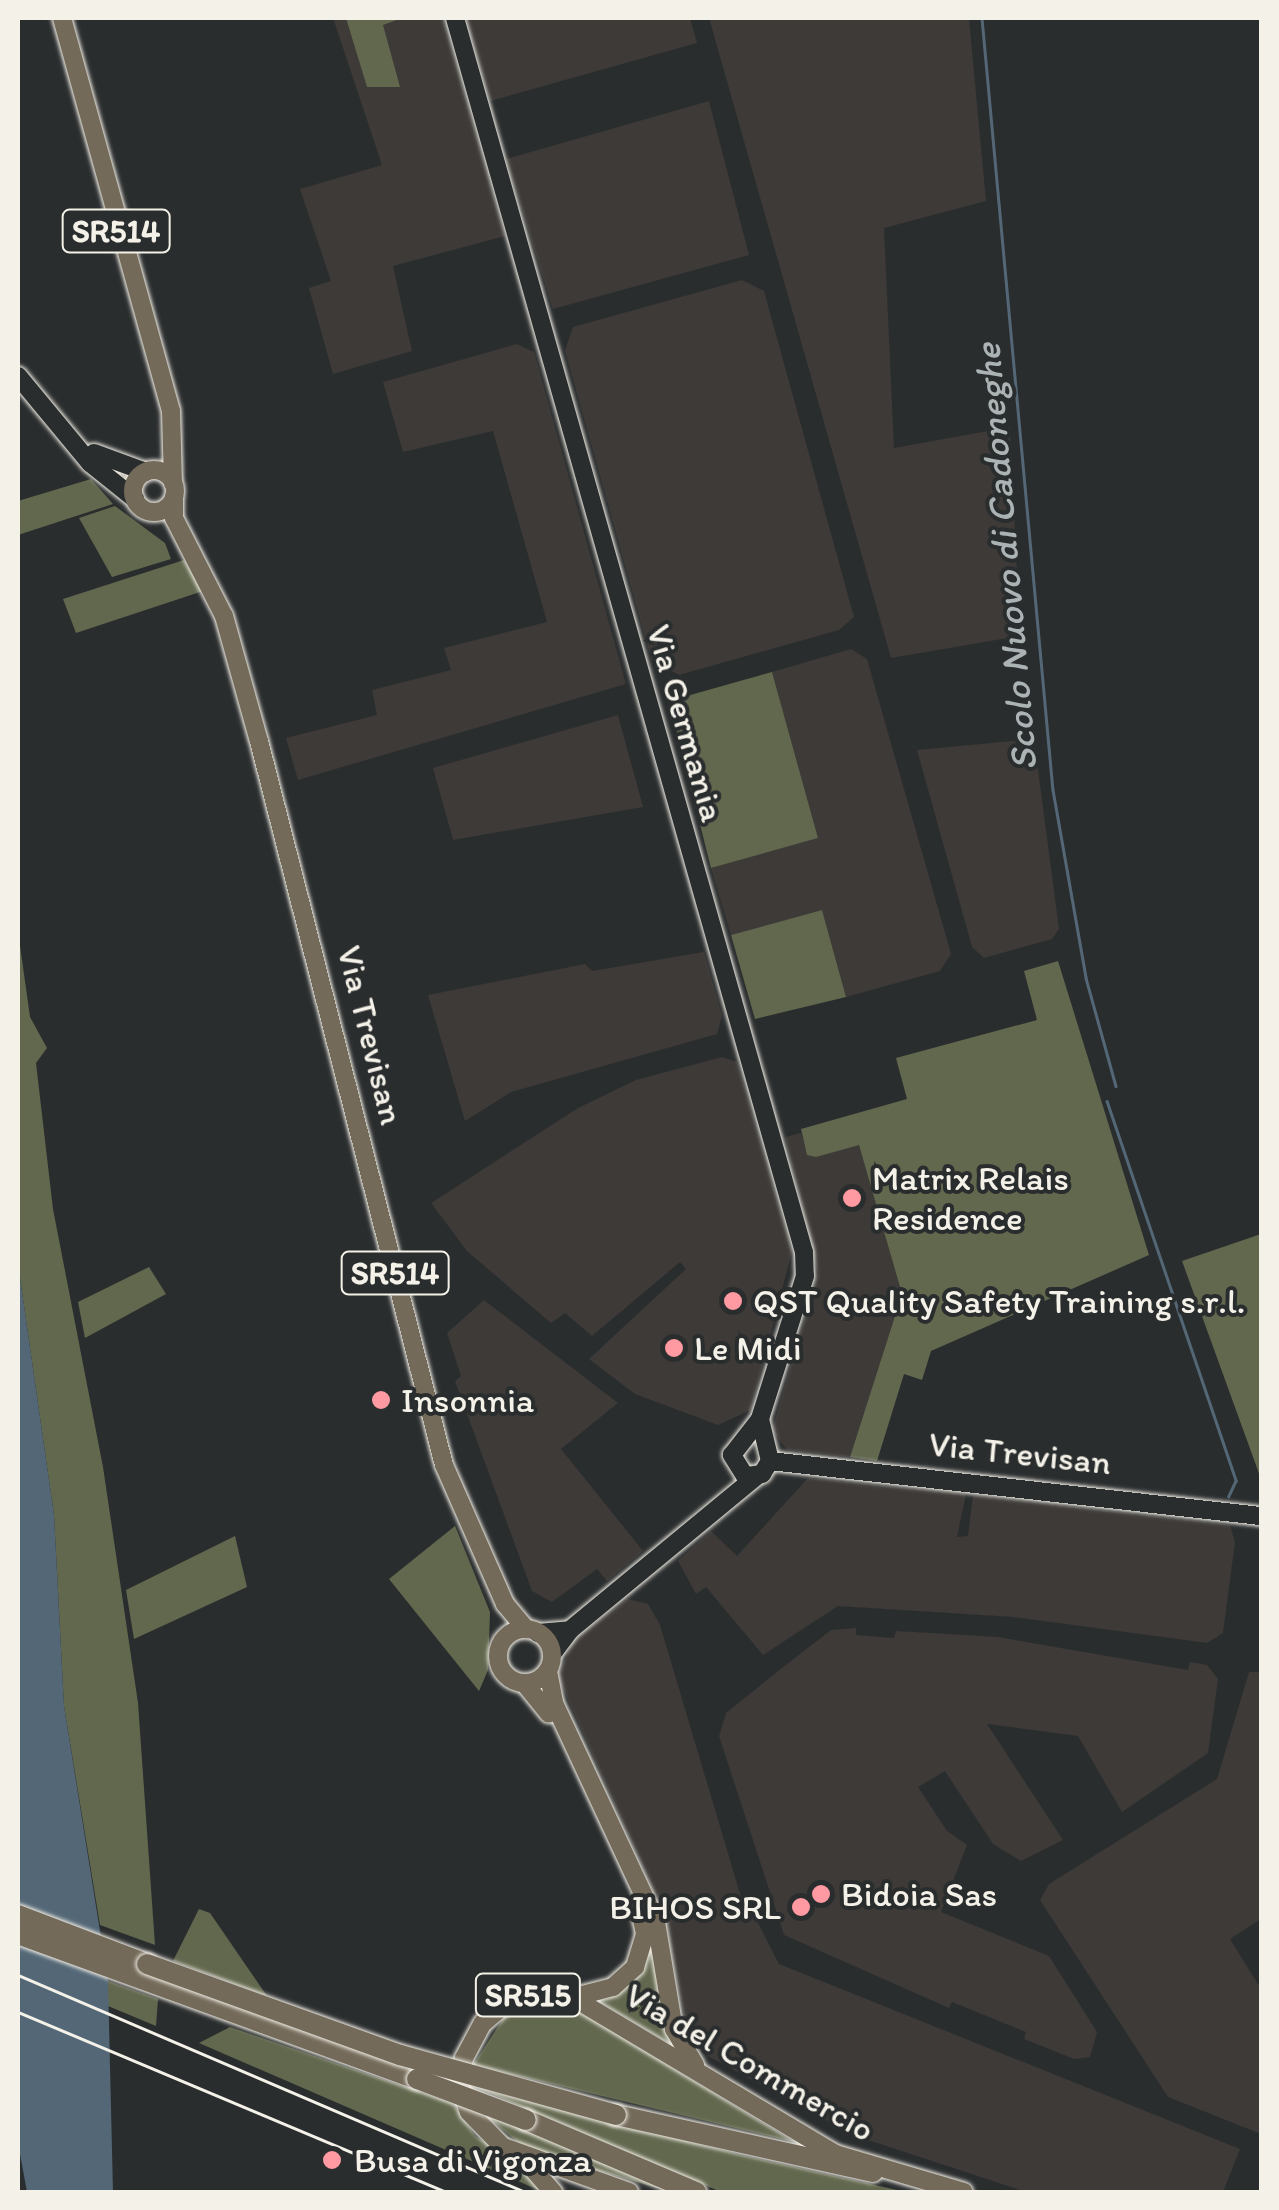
<!DOCTYPE html>
<style>
body{margin:0}
#map{position:relative;width:1279px;height:2210px;overflow:hidden;background:#2a2d2e;font-family:Itim,sans-serif}
div>[style]{position:absolute}
.built>*{inset:0;background:#3d3a38}
.green>*{inset:0;background:#62684e}
.water>*{inset:0;background:#536776}
.stream>*{height:2.5px;margin:-1.25px;padding:0 1.25px;transform-origin:1.25px;border-radius:1.25px;background:#536776}
.roads{filter:drop-shadow(0 0 2px #f4f1e8) drop-shadow(0 0 2px #f4f1e8)}
.secondary>*{height:18px;margin:-9px;padding:0 9px;transform-origin:9px;border-radius:9px;background:#2a2d2e}
.primary>*{height:18px;margin:-9px;padding:0 9px;transform-origin:9px;border-radius:9px;background:#746a5a}
.primary>.ring{margin:-9px;padding:0;box-sizing:content-box;background:none;border:18px solid #746a5a;border-radius:50%}
.highway>*{height:20px;margin:-10px;padding:0 10px;transform-origin:10px;border-radius:10px;background:#746a5a}
.rail>*{height:2.5px;margin:-1.25px;padding:0 1.25px;transform-origin:1.25px;border-radius:1.25px;background:#f4f1e8}
.bridges{filter:drop-shadow(0 0 2px #f4f1e8) drop-shadow(0 0 2px #f4f1e8)}
.highway-bridge>*{height:20px;margin:-10px;padding:0 10px;transform-origin:10px;border-radius:10px;background:#746a5a}
.dots>*{width:28px;height:28px;translate:-50% -50%;box-sizing:border-box;border:5px solid #2a2d2e;border-radius:50%}
span{translate:-50% -50%;white-space:nowrap;text-align:center;line-height:1.15;-webkit-text-stroke:8px #2a2d2e;paint-order:stroke}
.shield-label span{padding:2px 8px;background:#2a2d2e;border:2px solid;border-radius:8px;-webkit-text-stroke-width:0}
.shield-label{font-size:32px;color:#f4f1e8;font-weight:700}
.street-label{font-size:35px;color:#f4f1e8}
.poi-label{font-size:35px;color:#f4f1e8}
.left{translate:0 -50%;text-align:left}
.right{translate:-100% -50%;text-align:right}
.water-label{font-size:38px;color:#acb3b5;font-style:italic}
.frame{position:absolute;inset:0;border:20px solid #f4f1e8;pointer-events:none}
</style>
<div id="map">
<div class="built">
<i style="clip-path:polygon(333px 18px,443px 18px,505px 236px,393px 266px,412px 351px,333px 374px,309px 288px,331px 281px,300px 189px,382px 165px)"></i>
<i style="clip-path:polygon(466px 18px,690px 18px,697px 43px,490px 101px)"></i>
<i style="clip-path:polygon(709px 18px,969px 18px,986px 201px,884px 228px,894px 448px,1010px 427px,1020px 636px,891px 658px)"></i>
<i style="clip-path:polygon(709px 101px,749px 255px,553px 309px,506px 159px)"></i>
<i style="clip-path:polygon(742px 280px,764px 291px,854px 617px,839px 630px,679px 675px,652px 661px,565px 350px,573px 327px)"></i>
<i style="clip-path:polygon(517px 344px,534px 352px,626px 684px,298px 780px,286px 738px,377px 715px,372px 690px,451px 670px,444px 648px,547px 622px,493px 431px,403px 452px,383px 382px)"></i>
<i style="clip-path:polygon(851px 649px,867px 659px,951px 954px,940px 971px,846px 997px,822px 910px,731px 935px,711px 868px,818px 838px,772px 672px)"></i>
<i style="clip-path:polygon(618px 715px,643px 807px,453px 840px,433px 768px)"></i>
<i style="clip-path:polygon(1034px 739px,1059px 929px,1052px 939px,984px 958px,972px 947px,917px 750px)"></i>
<i style="clip-path:polygon(704px 952px,722px 1016px,717px 1034px,511px 1092px,465px 1121px,428px 995px,585px 964px,592px 971px)"></i>
<i style="clip-path:polygon(722px 1057px,737px 1062px,792px 1251px,751px 1410px,718px 1425px,635px 1394px,589px 1359px,686px 1269px,680px 1262px,592px 1336px,565px 1313px,551px 1323px,467px 1251px,431px 1203px,578px 1108px,636px 1080px)"></i>
<i style="clip-path:polygon(801px 1133px,808px 1155px,859px 1144px,902px 1294px,850px 1457px,787px 1450px,772px 1430px,818px 1273px,785px 1137px)"></i>
<i style="clip-path:polygon(484px 1300px,618px 1403px,561px 1449px,643px 1551px,607px 1581px,597px 1569px,552px 1602px,532px 1591px,455px 1381px,461px 1376px,447px 1333px)"></i>
<i style="clip-path:polygon(808px 1478px,966px 1494px,957px 1537px,968px 1536px,973px 1495px,1230px 1525px,1235px 1542px,1223px 1633px,1207px 1643px,1014px 1617px,838px 1606px,763px 1655px,706px 1587px,696px 1594px,678px 1561px,711px 1531px,737px 1556px)"></i>
<i style="clip-path:polygon(628px 1599px,648px 1604px,660px 1625px,747px 1917px,754px 1915px,779px 1964px,1240px 2149px,1223px 2192px,1026px 2192px,853px 2135px,708px 2056px,687px 2030px,664px 1916px,558px 1677px,574px 1639px)"></i>
<i style="clip-path:polygon(856px 1628px,856px 1635px,894px 1638px,896px 1631px,998px 1637px,1188px 1670px,1190px 1662px,1207px 1665px,1218px 1679px,1208px 1753px,1122px 1812px,1078px 1736px,987px 1724px,1063px 1840px,1021px 1861px,993px 1844px,945px 1771px,918px 1787px,947px 1831px,967px 1845px,941px 1912px,1049px 1956px,1097px 2032px,1090px 2057px,1074px 2059px,1024px 2039px,1026px 2032px,952px 2002px,949px 2008px,784px 1935px,719px 1736px,726px 1713px,782px 1668px,831px 1630px)"></i>
<i style="clip-path:polygon(1249px 1672px,1261px 1672px,1261px 1919px,1230px 1939px,1261px 1989px,1261px 2134px,1168px 2097px,1040px 1900px,1049px 1884px,1217px 1779px)"></i>
</div>
<div class="green">
<i style="clip-path:polygon(346px 18px,402px 18px,383px 25px,400px 87px,367px 87px)"></i>
<i style="clip-path:polygon(91px 479px,113px 504px,18px 535px,18px 501px)"></i>
<i style="clip-path:polygon(115px 506px,165px 543px,171px 559px,112px 577px,79px 518px)"></i>
<i style="clip-path:polygon(184px 560px,203px 591px,76px 633px,63px 599px)"></i>
<i style="clip-path:polygon(772px 672px,818px 838px,711px 868px,669px 701px)"></i>
<i style="clip-path:polygon(822px 910px,846px 997px,755px 1019px,731px 935px)"></i>
<i style="clip-path:polygon(18px 931px,30px 1017px,47px 1048px,36px 1063px,53px 1209px,103px 1467px,138px 1703px,155px 1945px,100px 1925px,64px 1706px,54px 1515px,18px 1264px)"></i>
<i style="clip-path:polygon(1058px 961px,1149px 1255px,931px 1351px,922px 1380px,904px 1374px,877px 1461px,850px 1457px,902px 1294px,859px 1145px,816px 1157px,807px 1155px,801px 1129px,907px 1099px,896px 1058px,1037px 1020px,1024px 971px)"></i>
<i style="clip-path:polygon(1261px 1234px,1262px 1234px,1261px 1479px,1182px 1261px)"></i>
<i style="clip-path:polygon(149px 1267px,166px 1294px,85px 1338px,78px 1302px)"></i>
<i style="clip-path:polygon(455px 1526px,490px 1612px,488px 1670px,479px 1691px,389px 1579px)"></i>
<i style="clip-path:polygon(235px 1536px,247px 1587px,134px 1639px,126px 1590px)"></i>
<i style="clip-path:polygon(199px 1909px,210px 1913px,267px 1996px,173px 1961px)"></i>
<i style="clip-path:polygon(652px 1929px,669px 2033px,674px 2046px,598px 2001px,643px 1968px)"></i>
<i style="clip-path:polygon(108px 1981px,158px 1999px,156px 2026px,108px 2006px)"></i>
<i style="clip-path:polygon(552px 2003px,579px 2011px,794px 2142px,473px 2065px,505px 2016px)"></i>
<i style="clip-path:polygon(230px 2027px,452px 2103px,475px 2136px,532px 2171px,543px 2192px,199px 2043px)"></i>
<i style="clip-path:polygon(478px 2088px,741px 2155px,906px 2192px,721px 2192px)"></i>
<i style="clip-path:polygon(482px 2113px,551px 2139px,671px 2192px,528px 2150px)"></i>
</div>
<div class="water">
<i style="clip-path:polygon(18px 1264px,54px 1515px,64px 1706px,108px 1981px,113px 2192px,27px 2192px,18px 2143px)"></i>
</div>
<div class="stream">
<i style="left:982px;top:18px;width:775px;rotate:84.75deg"></i>
<i style="left:1053px;top:790px;width:191px;rotate:80deg"></i>
<i style="left:1086px;top:978px;width:112px;rotate:74.5deg"></i>
<i style="left:1107px;top:1101px;width:401px;rotate:71.2deg"></i>
<i style="left:1236px;top:1481px;width:17px;rotate:115deg"></i>
</div>
<div class="roads">
<div class="secondary">
<i style="left:455px;top:18px;width:1282px;rotate:74.21deg"></i>
<i style="left:804px;top:1252px;width:24px;rotate:88deg"></i>
<i style="left:805px;top:1276px;width:150px;rotate:107.5deg"></i>
<i style="left:760px;top:1419px;width:43px;rotate:76.6deg"></i>
<i style="left:770px;top:1461px;width:15px;rotate:122deg"></i>
<i style="left:762px;top:1474px;width:17px;rotate:173deg"></i>
<i style="left:745px;top:1476px;width:25px;rotate:-122deg"></i>
<i style="left:732px;top:1455px;width:46px;rotate:-52.1deg"></i>
<i style="left:18px;top:376px;width:113px;rotate:50.4deg"></i>
<i style="left:90px;top:463px;width:58px;rotate:38.7deg"></i>
<i style="left:94px;top:453px;width:55px;rotate:20.1deg"></i>
<i style="left:770px;top:1461px;width:495px;rotate:6.4deg"></i>
<i style="left:538px;top:1633px;width:32px;rotate:-5deg"></i>
<i style="left:552px;top:1654px;width:30px;rotate:-53deg"></i>
<i style="left:570px;top:1630px;width:242px;rotate:-39.5deg"></i>
</div>
<div class="primary">
<i style="left:62px;top:18px;width:408px;rotate:74.5deg"></i>
<i style="left:171px;top:411px;width:72px;rotate:88.4deg"></i>
<i class="ring" style="left:133px;top:470px;width:24px;height:24px"></i>
<i style="left:174px;top:497px;width:21px;rotate:90deg"></i>
<i style="left:174px;top:518px;width:110px;rotate:63deg"></i>
<i style="left:224px;top:616px;width:130px;rotate:74.4deg"></i>
<i style="left:259px;top:741px;width:747px;rotate:75.67deg"></i>
<i style="left:444px;top:1465px;width:152px;rotate:66.3deg"></i>
<i style="left:505px;top:1604px;width:33px;rotate:50deg"></i>
<i class="ring" style="left:498px;top:1629px;width:36px;height:36px"></i>
<i style="left:548px;top:1671px;width:33px;rotate:79deg"></i>
<i style="left:554px;top:1703px;width:242px;rotate:65deg"></i>
<i style="left:656px;top:1922px;width:109px;rotate:80.5deg"></i>
<i style="left:674px;top:2029px;width:42px;rotate:59.7deg"></i>
<i style="left:525px;top:1684px;width:38px;rotate:51deg"></i>
<i style="left:571px;top:1998px;width:43px;rotate:-14.7deg"></i>
<i style="left:613px;top:1987px;width:30px;rotate:-42deg"></i>
<i style="left:635px;top:1967px;width:34px;rotate:-73deg"></i>
<i style="left:645px;top:1934px;width:30px;rotate:-102deg"></i>
<i style="left:525px;top:2160px;width:43px;rotate:48.8deg"></i>
<i style="left:629px;top:2192px;width:134px;rotate:-160.3deg"></i>
<i style="left:503px;top:2147px;width:49px;rotate:-134.2deg"></i>
<i style="left:469px;top:2112px;width:25px;rotate:-111deg"></i>
<i style="left:460px;top:2089px;width:31px;rotate:-83deg"></i>
<i style="left:464px;top:2058px;width:40px;rotate:-62deg"></i>
<i style="left:483px;top:2023px;width:34px;rotate:-40deg"></i>
<i style="left:509px;top:2001px;width:35px;rotate:-13deg"></i>
<i style="left:543px;top:1993px;width:40px;rotate:14.4deg"></i>
<i style="left:582px;top:2003px;width:295px;rotate:30.8deg"></i>
<i style="left:835px;top:2154px;width:134px;rotate:16.4deg"></i>
</div>
<div class="highway">
<i style="left:18px;top:1915px;width:138px;rotate:20.8deg"></i>
<i style="left:18px;top:1934px;width:425px;rotate:20deg"></i>
<i style="left:616px;top:2115px;width:263px;rotate:12.5deg"></i>
<i style="left:526px;top:2120px;width:185px;rotate:23deg"></i>
</div>
</div>
<div class="rail">
<i style="left:18px;top:1975px;width:551px;rotate:23.17deg"></i>
<i style="left:18px;top:2012px;width:464px;rotate:22.8deg"></i>
</div>
<div class="bridges">
<div class="highway-bridge">
<i style="left:147px;top:1964px;width:269px;rotate:19.8deg"></i>
<i style="left:400px;top:2055px;width:224px;rotate:15.5deg"></i>
<i style="left:417px;top:2079px;width:116px;rotate:20.6deg"></i>
</div>
</div>
<div class="dots">
<i style="left:852px;top:1198px;background:#ff9aa2"></i>
<i style="left:733px;top:1301px;background:#ff9aa2"></i>
<i style="left:674px;top:1348px;background:#ff9aa2"></i>
<i style="left:381px;top:1400px;background:#ff9aa2"></i>
<i style="left:821px;top:1894px;background:#ff9aa2"></i>
<i style="left:801px;top:1907px;background:#ff9aa2"></i>
<i style="left:332px;top:2160px;background:#ff9aa2"></i>
</div>
<div class="shield-label">
<span style="left:116px;top:231px">SR514</span>
<span style="left:395px;top:1273px">SR514</span>
<span style="left:528px;top:1995px">SR515</span>
</div>
<div class="street-label">
<span style="left:686px;top:723px;rotate:74deg">Via Germania</span>
<span style="left:371px;top:1035px;rotate:76deg">Via Trevisan</span>
<span style="left:1020px;top:1453px;rotate:6deg">Via Trevisan</span>
<span style="left:750px;top:2062px;rotate:30deg">Via del Commercio</span>
</div>
<div class="poi-label">
<span class="left" style="left:872px;top:1198px">Matrix Relais<br>Residence</span>
<span class="left" style="left:753px;top:1301px">QST Quality Safety Training s.r.l.</span>
<span class="left" style="left:694px;top:1348px">Le Midi</span>
<span class="left" style="left:401px;top:1400px">Insonnia</span>
<span class="left" style="left:841px;top:1894px">Bidoia Sas</span>
<span class="right" style="left:781px;top:1907px">BIHOS SRL</span>
<span class="left" style="left:354px;top:2160px">Busa di Vigonza</span>
</div>
<div class="water-label">
<span style="left:1006px;top:557px;rotate:-95deg">Scolo Nuovo di Cadoneghe</span>
</div>
<div class="frame"></div>
</div>
